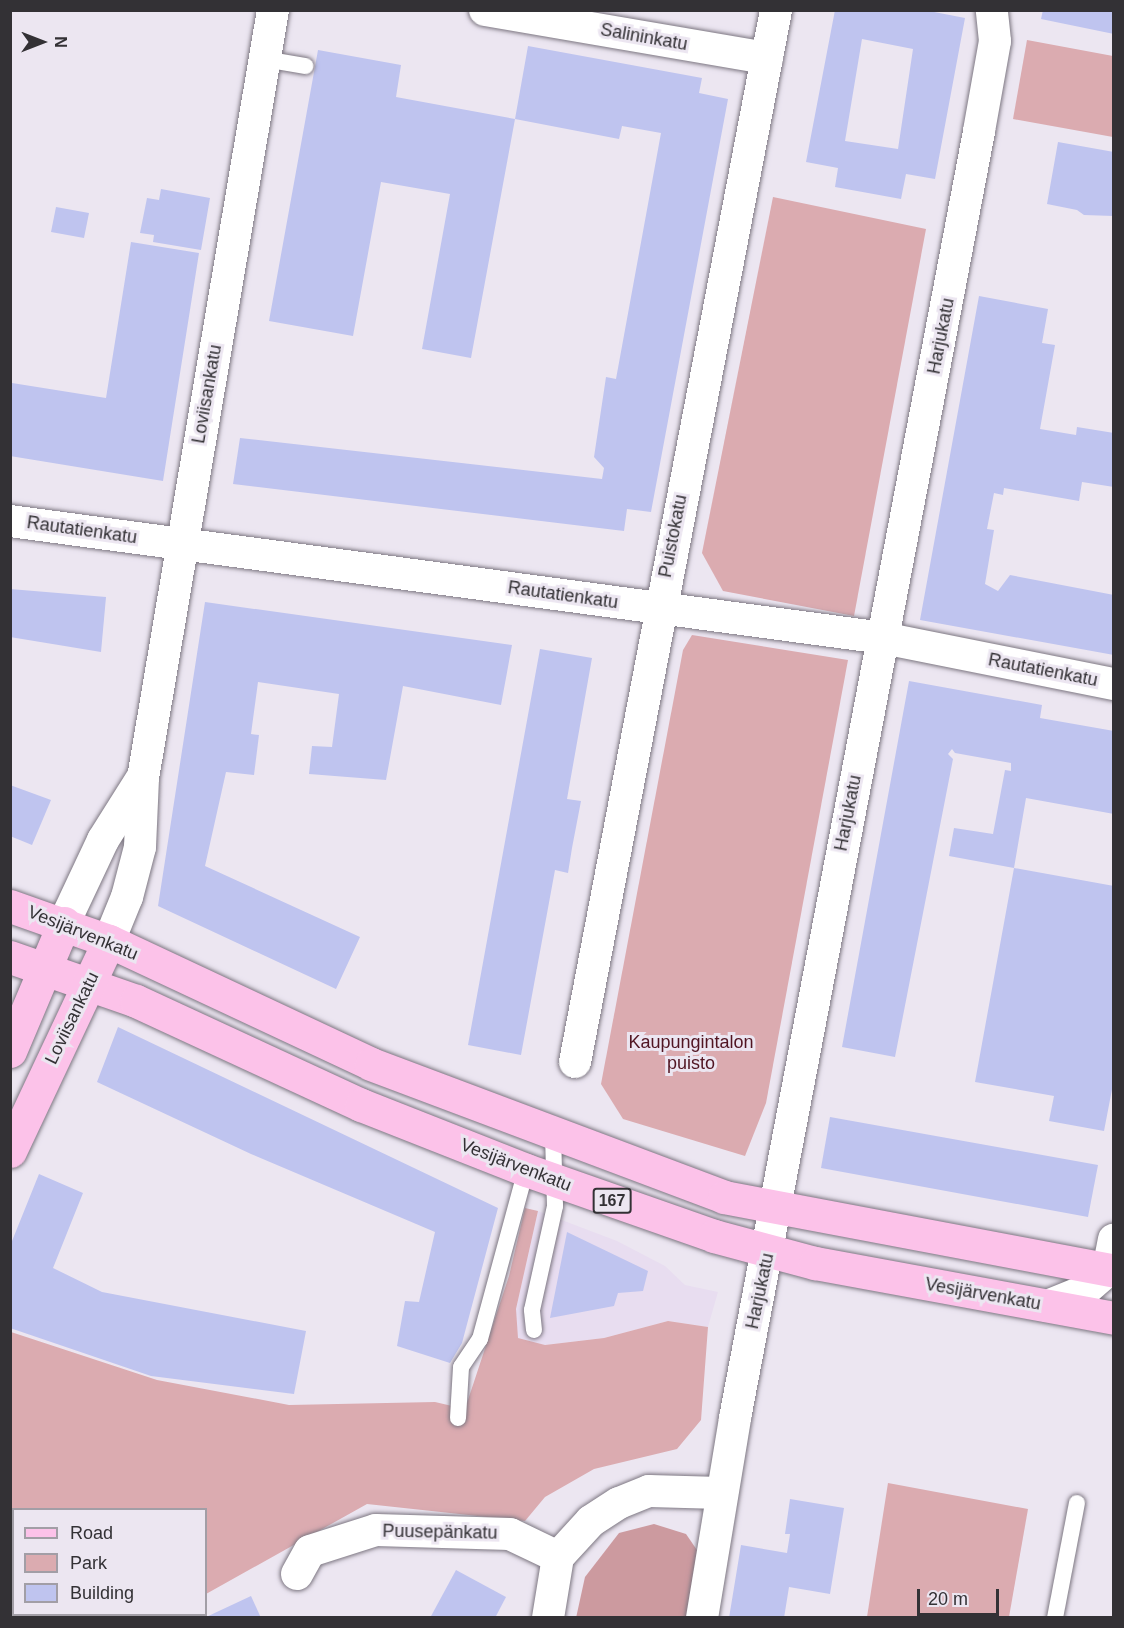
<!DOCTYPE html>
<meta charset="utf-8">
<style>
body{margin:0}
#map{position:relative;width:1124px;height:1628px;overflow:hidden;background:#ece6f1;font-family:Arial,sans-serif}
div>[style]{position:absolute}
.built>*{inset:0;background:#e8ddf0}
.green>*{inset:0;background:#dbabb0}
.forest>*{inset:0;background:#cc9a9f}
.building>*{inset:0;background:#bfc4ef}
.roads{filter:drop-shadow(0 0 2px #7d7782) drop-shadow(0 0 2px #7d7782)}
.lane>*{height:16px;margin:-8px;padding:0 8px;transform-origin:8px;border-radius:8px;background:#fff}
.street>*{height:32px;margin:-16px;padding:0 16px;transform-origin:16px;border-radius:16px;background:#fff}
.primary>*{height:33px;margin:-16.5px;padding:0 16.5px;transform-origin:16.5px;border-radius:16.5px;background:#fcc2e9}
span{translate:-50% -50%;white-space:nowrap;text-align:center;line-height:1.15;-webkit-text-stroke:6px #ece6f1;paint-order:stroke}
.shield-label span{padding:2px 4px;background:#ece6f1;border:2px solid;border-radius:4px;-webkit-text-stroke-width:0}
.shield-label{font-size:16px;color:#333135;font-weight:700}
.street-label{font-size:18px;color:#333135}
.park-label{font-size:18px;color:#511522}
.frame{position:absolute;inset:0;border:12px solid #333135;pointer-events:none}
.legend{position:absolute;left:12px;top:1508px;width:195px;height:108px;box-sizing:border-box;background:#ece6f1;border:2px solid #a29ea6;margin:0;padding:8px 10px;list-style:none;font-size:18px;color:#333135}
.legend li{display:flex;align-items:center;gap:12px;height:30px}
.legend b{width:30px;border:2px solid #a29ea6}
.north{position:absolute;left:12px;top:12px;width:60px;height:60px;-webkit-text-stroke:4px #ece6f1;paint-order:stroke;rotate:90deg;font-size:16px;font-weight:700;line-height:24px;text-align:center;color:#333135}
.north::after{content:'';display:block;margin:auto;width:21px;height:27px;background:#333135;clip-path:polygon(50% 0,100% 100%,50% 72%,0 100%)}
.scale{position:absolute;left:917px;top:1589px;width:82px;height:27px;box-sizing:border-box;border:3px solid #333135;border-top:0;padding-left:8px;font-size:18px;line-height:21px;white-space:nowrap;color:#333135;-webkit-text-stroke:4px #ece6f1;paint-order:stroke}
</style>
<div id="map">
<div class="built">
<i style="clip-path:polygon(538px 1211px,617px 1241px,665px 1266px,685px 1285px,718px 1292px,708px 1327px,668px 1321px,604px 1338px,545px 1345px,517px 1338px,516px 1309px)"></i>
</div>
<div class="green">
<i style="clip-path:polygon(1027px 40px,1113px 56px,1113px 137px,1013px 119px)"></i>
<i style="clip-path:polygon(773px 197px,926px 229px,854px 616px,723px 591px,702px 553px)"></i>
<i style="clip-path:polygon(692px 635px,848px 660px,766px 1103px,745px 1156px,623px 1119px,601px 1084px,683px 650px)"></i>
<i style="clip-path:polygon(525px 1208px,538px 1211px,516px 1309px,518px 1338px,545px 1345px,604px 1338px,668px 1321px,708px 1327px,701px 1420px,677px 1449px,594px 1469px,545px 1497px,525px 1521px,367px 1504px,206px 1594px,206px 1510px,14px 1510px,14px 1614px,166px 1615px,11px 1618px,11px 1332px,157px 1380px,289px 1405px,435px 1402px,465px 1409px,509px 1276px)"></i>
<i style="clip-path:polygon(888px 1483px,1028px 1509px,1009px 1617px,867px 1617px)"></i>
</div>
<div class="forest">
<i style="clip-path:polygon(654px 1524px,686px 1534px,699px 1553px,688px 1617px,576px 1618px,585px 1577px,619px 1533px)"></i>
</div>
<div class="building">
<i style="clip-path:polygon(evenodd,835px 10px,924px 10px,965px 18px,935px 179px,906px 174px,901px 199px,835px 187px,838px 168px,806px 162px,835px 10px,862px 39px,913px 49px,898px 149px,845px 141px,862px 39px)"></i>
<i style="clip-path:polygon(1043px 10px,1114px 10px,1114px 34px,1041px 19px)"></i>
<i style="clip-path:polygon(528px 46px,702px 78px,699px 93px,728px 99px,651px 512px,627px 509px,624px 531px,233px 484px,240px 438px,602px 479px,604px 468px,594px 457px,606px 377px,616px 379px,661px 133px,622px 126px,619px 139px,515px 119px)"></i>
<i style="clip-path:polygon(318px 50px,401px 65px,396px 97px,515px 119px,471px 358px,422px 349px,450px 194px,381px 182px,353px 336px,269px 321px)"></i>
<i style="clip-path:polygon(1058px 142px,1114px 152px,1114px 216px,1084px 215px,1077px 210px,1047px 204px)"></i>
<i style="clip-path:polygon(161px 189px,210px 198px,201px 250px,153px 242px,154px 235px,140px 233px,147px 198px,159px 200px)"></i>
<i style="clip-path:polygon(56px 207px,89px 213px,84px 238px,51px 232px)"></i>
<i style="clip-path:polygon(131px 242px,199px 253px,163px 481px,10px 456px,12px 383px,106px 398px)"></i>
<i style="clip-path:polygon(979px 296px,1048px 309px,1042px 343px,1055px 345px,1040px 429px,1076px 435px,1077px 427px,1114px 433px,1114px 487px,1082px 482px,1079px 501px,1004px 488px,1003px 495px,994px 493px,987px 529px,994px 530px,985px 584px,998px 591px,1010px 575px,1114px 595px,1114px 655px,920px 620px)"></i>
<i style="clip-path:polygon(10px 589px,106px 597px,101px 652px,10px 637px)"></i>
<i style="clip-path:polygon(205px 602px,512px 645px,501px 705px,403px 686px,386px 780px,309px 774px,312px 746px,332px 747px,339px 694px,258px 682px,251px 734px,259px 735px,254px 775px,226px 772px,205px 866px,360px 937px,336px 989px,158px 906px)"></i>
<i style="clip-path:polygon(540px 649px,592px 658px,567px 799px,581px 801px,572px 848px,568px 873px,555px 870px,521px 1055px,468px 1045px)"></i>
<i style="clip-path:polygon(909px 681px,1042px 705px,1040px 718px,1114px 731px,1114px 814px,1026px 798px,1014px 868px,949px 856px,954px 828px,993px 834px,1005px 770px,1011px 771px,1011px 763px,955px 753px,952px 749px,948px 754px,953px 759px,895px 1057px,842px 1047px)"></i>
<i style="clip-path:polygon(10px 785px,51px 800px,32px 845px,10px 836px)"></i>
<i style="clip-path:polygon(1014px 868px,1114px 886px,1114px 1079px,1104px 1131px,1049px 1121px,1054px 1096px,975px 1082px)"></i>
<i style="clip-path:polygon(118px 1027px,498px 1208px,462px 1343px,450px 1363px,397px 1346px,405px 1301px,419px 1302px,435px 1232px,251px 1154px,97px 1082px)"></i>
<i style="clip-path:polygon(830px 1117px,1098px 1165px,1088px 1217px,821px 1168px)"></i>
<i style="clip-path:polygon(39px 1174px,83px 1193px,53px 1268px,102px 1292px,306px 1331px,294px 1394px,151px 1376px,10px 1328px,10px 1246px)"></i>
<i style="clip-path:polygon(567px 1232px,648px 1271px,643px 1291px,618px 1293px,614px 1306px,550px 1318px)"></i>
<i style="clip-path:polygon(790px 1499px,844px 1508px,830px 1594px,789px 1587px,784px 1618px,729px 1618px,741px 1545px,787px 1553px,790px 1534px,785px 1534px)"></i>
<i style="clip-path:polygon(456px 1570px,506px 1597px,495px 1618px,430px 1618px)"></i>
<i style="clip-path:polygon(251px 1596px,261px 1618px,204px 1618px)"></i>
</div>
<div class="roads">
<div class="lane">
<i style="left:264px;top:59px;width:42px;rotate:9.7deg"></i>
<i style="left:534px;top:1330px;width:20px;rotate:-96deg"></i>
<i style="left:532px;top:1310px;width:107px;rotate:-77.5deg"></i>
<i style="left:555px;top:1206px;width:73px;rotate:-91.6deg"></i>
<i style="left:458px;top:1418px;width:51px;rotate:-86.6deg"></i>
<i style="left:461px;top:1367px;width:34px;rotate:-56deg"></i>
<i style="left:480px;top:1339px;width:175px;rotate:-74.8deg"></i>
<i style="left:1055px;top:1618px;width:117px;rotate:-79.2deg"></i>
</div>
<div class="street">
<i style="left:485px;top:10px;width:286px;rotate:9.7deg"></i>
<i style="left:10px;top:521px;width:881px;rotate:7.63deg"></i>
<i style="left:883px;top:638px;width:236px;rotate:11.3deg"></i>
<i style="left:64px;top:923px;width:92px;rotate:-64.8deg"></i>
<i style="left:103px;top:840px;width:73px;rotate:-57.8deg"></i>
<i style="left:109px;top:941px;width:48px;rotate:-67.8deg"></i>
<i style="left:127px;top:897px;width:52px;rotate:-75.4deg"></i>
<i style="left:140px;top:847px;width:69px;rotate:-87.5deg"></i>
<i style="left:143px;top:778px;width:779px;rotate:-80.39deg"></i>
<i style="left:575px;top:1062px;width:1071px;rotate:-79.18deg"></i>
<i style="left:1047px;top:1306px;width:40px;rotate:-22deg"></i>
<i style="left:1084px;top:1291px;width:32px;rotate:-41deg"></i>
<i style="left:1108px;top:1270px;width:31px;rotate:-79deg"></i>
<i style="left:297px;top:1574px;width:26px;rotate:-61deg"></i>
<i style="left:310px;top:1551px;width:69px;rotate:-17.7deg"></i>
<i style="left:376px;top:1530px;width:134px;rotate:1.7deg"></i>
<i style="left:510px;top:1534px;width:53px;rotate:25.6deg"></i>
<i style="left:548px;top:1618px;width:62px;rotate:-80.7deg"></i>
<i style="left:558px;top:1557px;width:49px;rotate:-47.5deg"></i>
<i style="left:591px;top:1521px;width:33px;rotate:-33deg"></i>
<i style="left:619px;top:1503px;width:32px;rotate:-22deg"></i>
<i style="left:649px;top:1491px;width:72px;rotate:1.6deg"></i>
<i style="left:702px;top:1618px;width:203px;rotate:-80.6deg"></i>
<i style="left:735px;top:1418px;width:1310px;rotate:-79.26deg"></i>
<i style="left:979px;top:131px;width:91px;rotate:-79.9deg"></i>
<i style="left:995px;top:41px;width:31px;rotate:-96deg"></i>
</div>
<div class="primary">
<i style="left:10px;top:906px;width:105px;rotate:19.5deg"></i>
<i style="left:109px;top:941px;width:289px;rotate:25.1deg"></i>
<i style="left:371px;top:1064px;width:377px;rotate:20.6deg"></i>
<i style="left:724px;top:1197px;width:397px;rotate:10.7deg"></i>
<i style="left:10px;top:957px;width:133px;rotate:19.2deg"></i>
<i style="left:136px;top:1001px;width:248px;rotate:24.8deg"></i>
<i style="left:361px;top:1105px;width:177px;rotate:21.5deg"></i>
<i style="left:526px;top:1170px;width:199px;rotate:19.3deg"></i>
<i style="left:714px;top:1236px;width:105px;rotate:15deg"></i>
<i style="left:815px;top:1263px;width:304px;rotate:10.4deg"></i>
<i style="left:10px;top:1051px;width:139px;rotate:-67.1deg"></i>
<i style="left:10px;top:1151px;width:232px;rotate:-64.8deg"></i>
</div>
</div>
<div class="shield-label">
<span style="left:612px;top:1201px">167</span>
</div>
<div class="street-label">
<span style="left:644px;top:37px;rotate:10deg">Salininkatu</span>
<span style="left:941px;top:336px;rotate:-79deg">Harjukatu</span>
<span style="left:207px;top:394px;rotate:-80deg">Loviisankatu</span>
<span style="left:82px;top:530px;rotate:8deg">Rautatienkatu</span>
<span style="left:673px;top:536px;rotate:-79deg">Puistokatu</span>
<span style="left:563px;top:595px;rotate:8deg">Rautatienkatu</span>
<span style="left:1043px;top:670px;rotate:11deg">Rautatienkatu</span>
<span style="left:848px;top:813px;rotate:-79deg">Harjukatu</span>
<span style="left:83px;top:933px;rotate:22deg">Vesijärvenkatu</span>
<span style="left:72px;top:1018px;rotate:-64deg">Loviisankatu</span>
<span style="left:516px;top:1165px;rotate:21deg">Vesijärvenkatu</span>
<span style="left:760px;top:1291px;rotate:-78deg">Harjukatu</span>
<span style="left:983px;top:1294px;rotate:10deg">Vesijärvenkatu</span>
<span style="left:440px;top:1532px;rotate:1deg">Puusepänkatu</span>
</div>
<div class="park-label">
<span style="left:691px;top:1053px">Kaupungintalon<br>puisto</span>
</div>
<div class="frame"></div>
<ul class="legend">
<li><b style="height:8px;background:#fcc2e9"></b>Road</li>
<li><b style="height:16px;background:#dbabb0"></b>Park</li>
<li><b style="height:16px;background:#bfc4ef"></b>Building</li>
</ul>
<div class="north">N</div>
<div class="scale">20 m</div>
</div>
